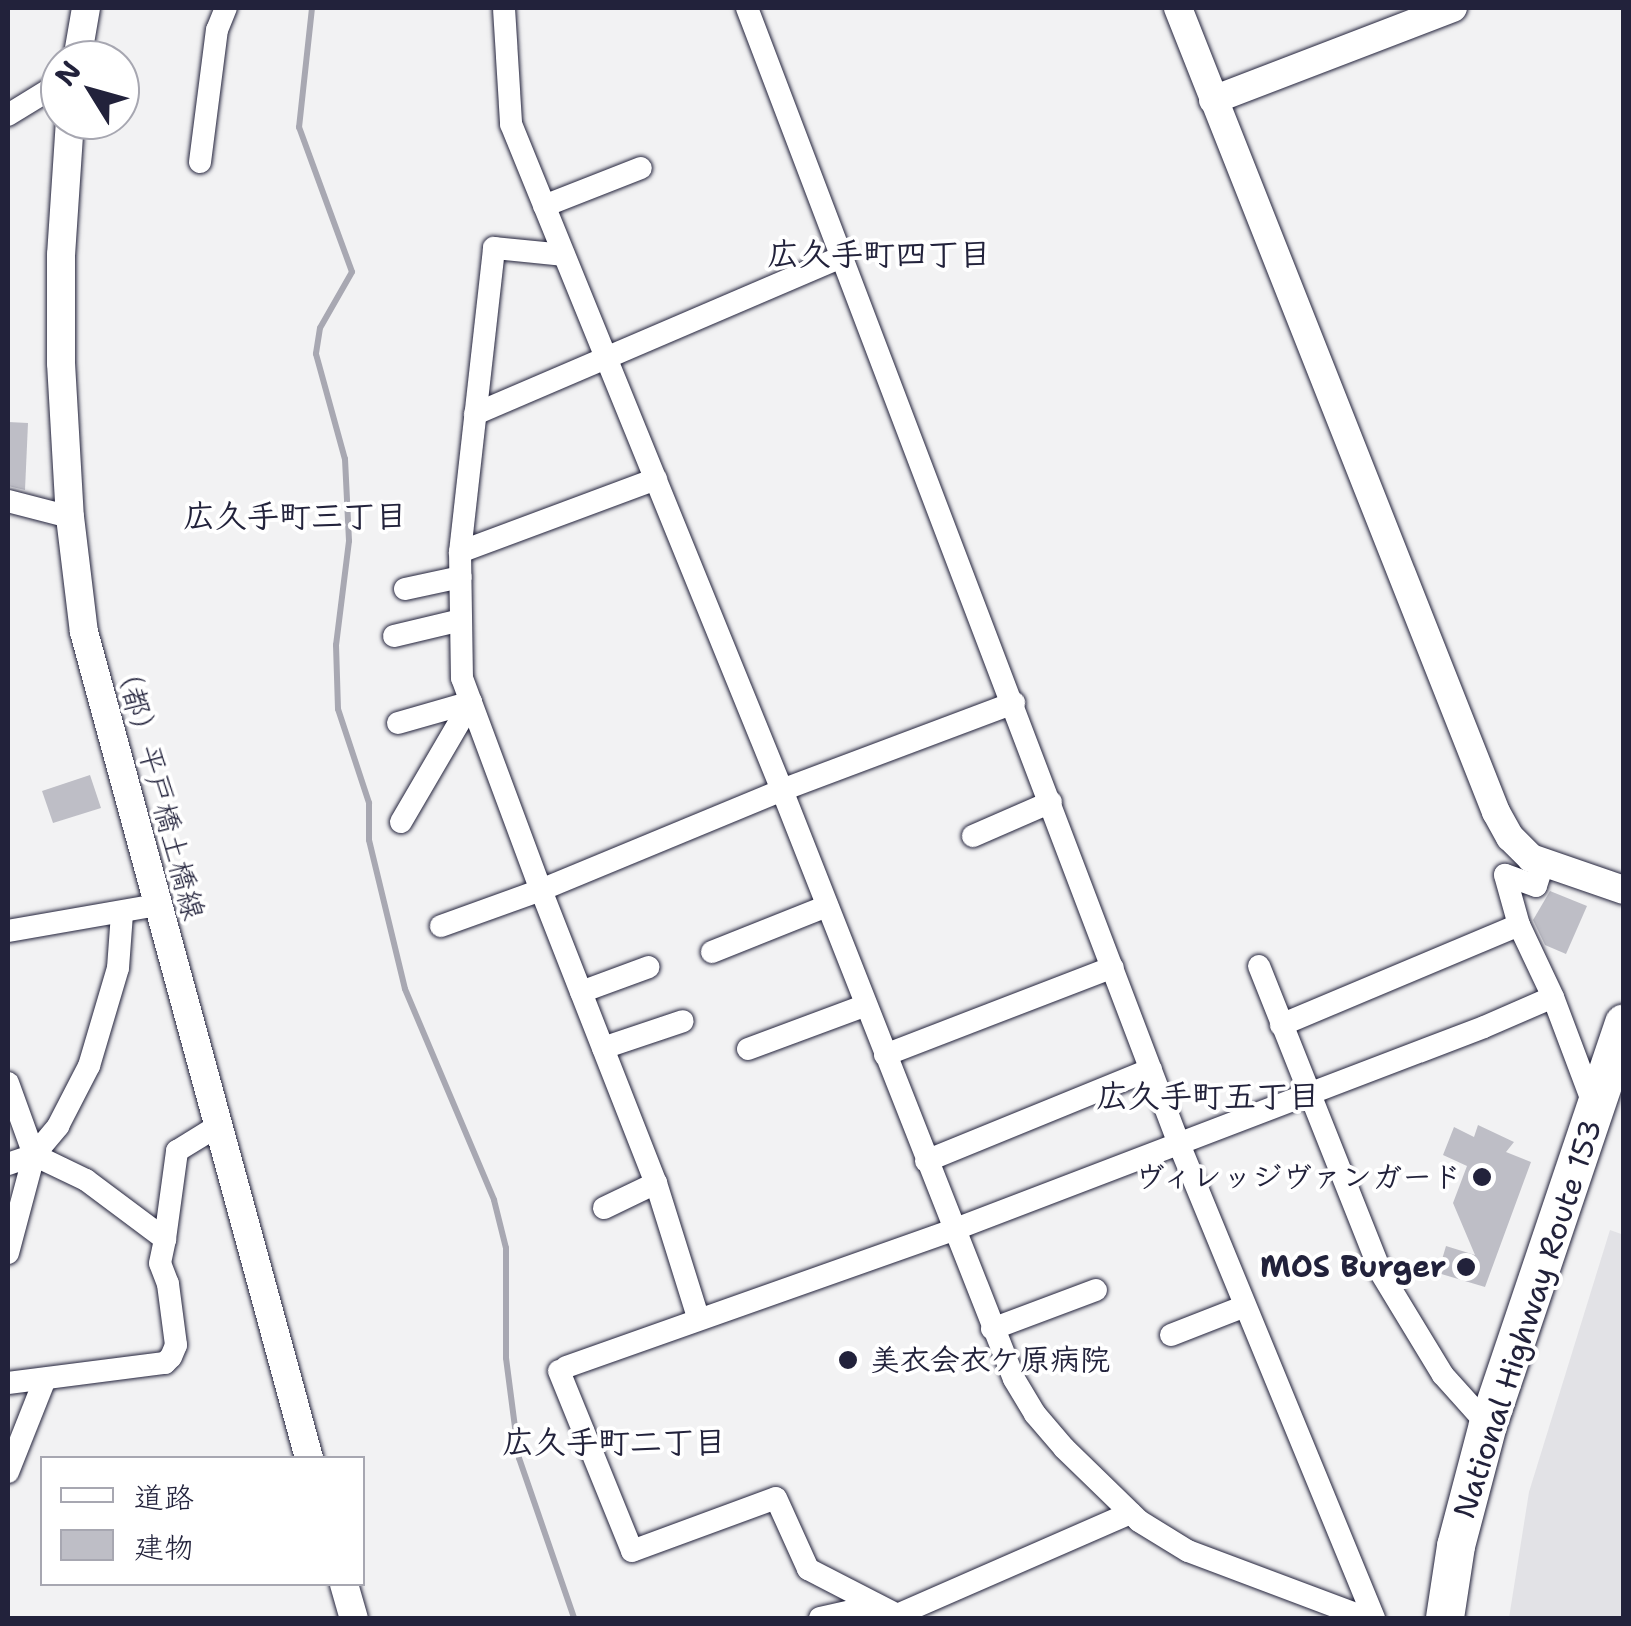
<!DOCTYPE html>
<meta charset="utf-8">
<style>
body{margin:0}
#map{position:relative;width:1631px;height:1626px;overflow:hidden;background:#f2f2f3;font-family:"Shantell Sans","Klee One",sans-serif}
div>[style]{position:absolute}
.built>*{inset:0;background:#e2e2e6}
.stream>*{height:6px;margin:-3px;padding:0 3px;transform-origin:3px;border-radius:3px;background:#a8a8b2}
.building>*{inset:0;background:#bebec6}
.roads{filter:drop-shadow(0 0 2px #22223b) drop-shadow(0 0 2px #22223b)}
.minor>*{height:22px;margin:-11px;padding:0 11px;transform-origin:11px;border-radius:11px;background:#fff}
.tertiary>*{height:28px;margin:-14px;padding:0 14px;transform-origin:14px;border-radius:14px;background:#fff}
.trunk>*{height:38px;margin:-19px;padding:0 19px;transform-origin:19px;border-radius:19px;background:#fff}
.dots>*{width:28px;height:28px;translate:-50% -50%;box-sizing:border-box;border:5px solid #fff;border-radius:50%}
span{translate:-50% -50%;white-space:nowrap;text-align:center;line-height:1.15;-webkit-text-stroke:8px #fff;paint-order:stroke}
.street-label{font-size:30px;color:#22223b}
.poi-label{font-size:30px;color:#22223b;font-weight:700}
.right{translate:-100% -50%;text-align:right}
.left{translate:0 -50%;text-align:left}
.neighbourhood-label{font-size:32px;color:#22223b;font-weight:700}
.frame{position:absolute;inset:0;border:10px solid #22223b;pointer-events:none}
.legend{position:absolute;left:40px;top:1456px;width:325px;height:130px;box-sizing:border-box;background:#fff;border:2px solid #a7a7b1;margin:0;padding:12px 18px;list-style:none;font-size:30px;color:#22223b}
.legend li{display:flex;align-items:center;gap:20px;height:50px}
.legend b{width:50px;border:2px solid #a7a7b1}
.north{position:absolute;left:40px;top:40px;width:100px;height:100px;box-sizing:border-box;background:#fff;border:2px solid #a7a7b1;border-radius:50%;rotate:307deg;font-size:28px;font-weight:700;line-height:40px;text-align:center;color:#22223b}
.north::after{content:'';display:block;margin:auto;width:35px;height:45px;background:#22223b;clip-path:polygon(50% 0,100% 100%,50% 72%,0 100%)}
</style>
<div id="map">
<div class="built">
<i style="clip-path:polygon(1610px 1230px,1624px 1235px,1623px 1618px,1509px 1618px,1529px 1492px)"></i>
</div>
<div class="stream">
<i style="left:312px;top:8px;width:120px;rotate:96.2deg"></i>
<i style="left:299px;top:127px;width:154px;rotate:69.9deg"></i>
<i style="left:352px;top:272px;width:64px;rotate:119.7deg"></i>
<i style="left:320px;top:328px;width:26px;rotate:99deg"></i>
<i style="left:316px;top:354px;width:109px;rotate:74.6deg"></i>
<i style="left:345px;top:459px;width:82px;rotate:87.2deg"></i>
<i style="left:349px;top:541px;width:105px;rotate:97.1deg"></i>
<i style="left:336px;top:645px;width:64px;rotate:88.2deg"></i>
<i style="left:338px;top:709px;width:99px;rotate:71.7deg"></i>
<i style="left:369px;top:803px;width:37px;rotate:90deg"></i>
<i style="left:369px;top:840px;width:153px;rotate:76.4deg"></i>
<i style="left:405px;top:989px;width:229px;rotate:67.1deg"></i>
<i style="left:494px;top:1200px;width:49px;rotate:76deg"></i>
<i style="left:506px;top:1248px;width:110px;rotate:90deg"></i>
<i style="left:506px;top:1358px;width:101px;rotate:82.6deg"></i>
<i style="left:519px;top:1458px;width:169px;rotate:71deg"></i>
</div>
<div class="building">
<i style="clip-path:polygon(8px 422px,28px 423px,25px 490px,8px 486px)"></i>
<i style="clip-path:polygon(90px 775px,101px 808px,53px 823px,42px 791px)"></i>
<i style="clip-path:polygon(1550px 891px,1587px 906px,1566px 954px,1545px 945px,1533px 920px)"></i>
<i style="clip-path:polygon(1478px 1125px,1514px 1142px,1506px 1152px,1531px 1162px,1485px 1287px,1438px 1273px,1446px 1246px,1475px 1255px,1453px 1203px,1467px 1166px,1443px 1155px,1454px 1127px,1474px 1137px)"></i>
</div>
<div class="roads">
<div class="minor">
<i style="left:504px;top:8px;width:116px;rotate:86.5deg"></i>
<i style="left:511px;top:124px;width:719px;rotate:67.86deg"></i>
<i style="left:782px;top:790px;width:633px;rotate:68.5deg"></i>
<i style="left:1014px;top:1379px;width:41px;rotate:59deg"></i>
<i style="left:1035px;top:1414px;width:45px;rotate:49.5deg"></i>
<i style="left:1064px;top:1448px;width:105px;rotate:44.2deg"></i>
<i style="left:1139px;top:1521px;width:57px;rotate:31.5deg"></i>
<i style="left:1188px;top:1551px;width:190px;rotate:20.6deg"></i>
<i style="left:747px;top:8px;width:1215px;rotate:69.18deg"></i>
<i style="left:1179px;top:1144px;width:513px;rotate:67.64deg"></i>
<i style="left:8px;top:115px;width:61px;rotate:-31.6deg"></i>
<i style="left:200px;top:162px;width:133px;rotate:-82.7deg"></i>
<i style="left:217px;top:30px;width:24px;rotate:-68deg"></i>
<i style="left:544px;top:206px;width:104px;rotate:-21.4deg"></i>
<i style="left:475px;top:414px;width:400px;rotate:-23.2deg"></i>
<i style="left:656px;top:479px;width:209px;rotate:159.6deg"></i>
<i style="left:460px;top:552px;width:126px;rotate:89.1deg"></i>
<i style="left:462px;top:678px;width:226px;rotate:69.6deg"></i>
<i style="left:541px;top:890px;width:261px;rotate:-22.5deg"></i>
<i style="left:782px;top:790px;width:248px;rotate:-20.6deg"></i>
<i style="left:8px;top:501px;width:64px;rotate:14.5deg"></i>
<i style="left:460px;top:552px;width:306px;rotate:-83.6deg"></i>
<i style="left:494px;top:248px;width:70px;rotate:5.7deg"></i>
<i style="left:405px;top:589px;width:57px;rotate:-12.1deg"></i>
<i style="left:394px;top:636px;width:69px;rotate:-13.4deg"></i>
<i style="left:398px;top:723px;width:76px;rotate:-16deg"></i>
<i style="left:401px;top:822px;width:139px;rotate:-59.7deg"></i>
<i style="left:973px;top:836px;width:85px;rotate:-23.6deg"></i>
<i style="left:1544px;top:861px;width:26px;rotate:108deg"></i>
<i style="left:1536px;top:886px;width:33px;rotate:-160deg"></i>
<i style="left:1505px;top:875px;width:52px;rotate:74.4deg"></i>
<i style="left:1519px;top:925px;width:80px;rotate:64.7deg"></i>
<i style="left:441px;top:926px;width:106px;rotate:-19.8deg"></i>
<i style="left:541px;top:890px;width:315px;rotate:68.6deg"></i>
<i style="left:656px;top:1183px;width:140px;rotate:72.6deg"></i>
<i style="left:8px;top:931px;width:151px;rotate:-9.9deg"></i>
<i style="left:712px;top:952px;width:124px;rotate:-21.8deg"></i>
<i style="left:1259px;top:966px;width:330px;rotate:68.3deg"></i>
<i style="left:1381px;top:1273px;width:119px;rotate:58.7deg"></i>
<i style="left:1443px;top:1375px;width:67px;rotate:48deg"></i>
<i style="left:581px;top:992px;width:72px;rotate:-20.2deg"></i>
<i style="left:1281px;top:1025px;width:258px;rotate:-22.8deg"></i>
<i style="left:603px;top:1048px;width:84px;rotate:-18.6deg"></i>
<i style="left:748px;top:1049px;width:126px;rotate:-20.4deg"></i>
<i style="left:885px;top:1055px;width:244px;rotate:-21.1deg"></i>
<i style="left:8px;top:1083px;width:77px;rotate:70.1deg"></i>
<i style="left:34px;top:1155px;width:58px;rotate:25.7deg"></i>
<i style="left:86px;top:1180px;width:99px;rotate:36.8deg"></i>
<i style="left:165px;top:1239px;width:89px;rotate:-82.2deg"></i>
<i style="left:177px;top:1151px;width:46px;rotate:-31.6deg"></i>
<i style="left:926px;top:1161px;width:243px;rotate:-22.2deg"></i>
<i style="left:8px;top:1164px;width:28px;rotate:-19deg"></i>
<i style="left:604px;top:1208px;width:58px;rotate:-25.7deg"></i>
<i style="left:8px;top:1253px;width:101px;rotate:-75.1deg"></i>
<i style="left:34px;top:1155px;width:38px;rotate:-50deg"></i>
<i style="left:58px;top:1126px;width:68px;rotate:-62.7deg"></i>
<i style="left:89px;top:1066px;width:102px;rotate:-73.5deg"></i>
<i style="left:118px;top:968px;width:55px;rotate:-85.8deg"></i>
<i style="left:992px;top:1329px;width:111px;rotate:-20.6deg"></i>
<i style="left:1171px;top:1335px;width:79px;rotate:-21.4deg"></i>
<i style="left:566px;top:1367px;width:411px;rotate:-19.5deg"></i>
<i style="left:953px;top:1230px;width:568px;rotate:-20.92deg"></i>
<i style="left:1484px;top:1027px;width:75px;rotate:-23.5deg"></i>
<i style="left:1553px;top:997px;width:116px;rotate:69.4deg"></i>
<i style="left:559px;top:1371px;width:194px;rotate:67.9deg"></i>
<i style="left:632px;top:1551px;width:153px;rotate:-20.2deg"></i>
<i style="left:776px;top:1498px;width:78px;rotate:65.7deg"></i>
<i style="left:808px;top:1569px;width:100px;rotate:27.3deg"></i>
<i style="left:897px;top:1615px;width:255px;rotate:-23.6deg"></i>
<i style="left:8px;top:1383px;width:158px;rotate:-7.3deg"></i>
<i style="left:165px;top:1363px;width:8px;rotate:-45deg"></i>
<i style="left:171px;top:1357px;width:13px;rotate:-67deg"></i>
<i style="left:176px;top:1345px;width:62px;rotate:-97.5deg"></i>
<i style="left:168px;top:1284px;width:22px;rotate:-111deg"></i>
<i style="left:160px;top:1263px;width:25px;rotate:-78deg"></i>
<i style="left:8px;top:1472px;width:100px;rotate:-68.3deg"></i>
<i style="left:820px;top:1618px;width:55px;rotate:-12.5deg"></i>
</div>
<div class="tertiary">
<i style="left:1178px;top:8px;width:865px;rotate:68.42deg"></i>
<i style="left:1496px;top:812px;width:29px;rotate:61deg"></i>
<i style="left:1510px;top:837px;width:30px;rotate:45deg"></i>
<i style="left:1531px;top:858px;width:98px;rotate:19deg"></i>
<i style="left:77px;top:60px;width:53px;rotate:-80.2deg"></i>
<i style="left:1213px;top:100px;width:257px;rotate:-21deg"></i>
<i style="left:70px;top:120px;width:135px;rotate:93.8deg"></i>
<i style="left:61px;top:255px;width:108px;rotate:90deg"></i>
<i style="left:61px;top:363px;width:154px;rotate:86.7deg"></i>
<i style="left:70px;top:517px;width:116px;rotate:83.1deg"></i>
<i style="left:84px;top:632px;width:856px;rotate:74.76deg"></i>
<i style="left:344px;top:1584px;width:35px;rotate:74deg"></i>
</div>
<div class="trunk">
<i style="left:1445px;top:1618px;width:73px;rotate:-81.3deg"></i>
<i style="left:1456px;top:1546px;width:125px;rotate:-75.2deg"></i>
<i style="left:1488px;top:1425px;width:424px;rotate:-71.3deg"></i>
</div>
</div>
<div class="dots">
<i style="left:1482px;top:1177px;background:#22223b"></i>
<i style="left:1466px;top:1267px;background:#22223b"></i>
<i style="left:848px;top:1360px;background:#22223b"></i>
</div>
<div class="street-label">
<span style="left:159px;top:789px;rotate:75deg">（都）平戸橋土橋線</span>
<span style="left:1528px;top:1319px;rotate:-72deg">National Highway Route 153</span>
</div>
<div class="poi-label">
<span class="right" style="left:1462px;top:1177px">ヴィレッジヴァンガード</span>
<span class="right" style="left:1446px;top:1267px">MOS Burger</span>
<span class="left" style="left:870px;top:1360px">美衣会衣ケ原病院</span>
</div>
<div class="neighbourhood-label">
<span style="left:879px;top:254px">広久手町四丁目</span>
<span style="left:295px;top:516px">広久手町三丁目</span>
<span style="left:1208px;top:1096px">広久手町五丁目</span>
<span style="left:614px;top:1442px">広久手町二丁目</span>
</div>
<div class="frame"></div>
<ul class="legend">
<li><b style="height:12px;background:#fff"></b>道路</li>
<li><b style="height:28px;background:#bebec6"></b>建物</li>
</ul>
<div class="north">N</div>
</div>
